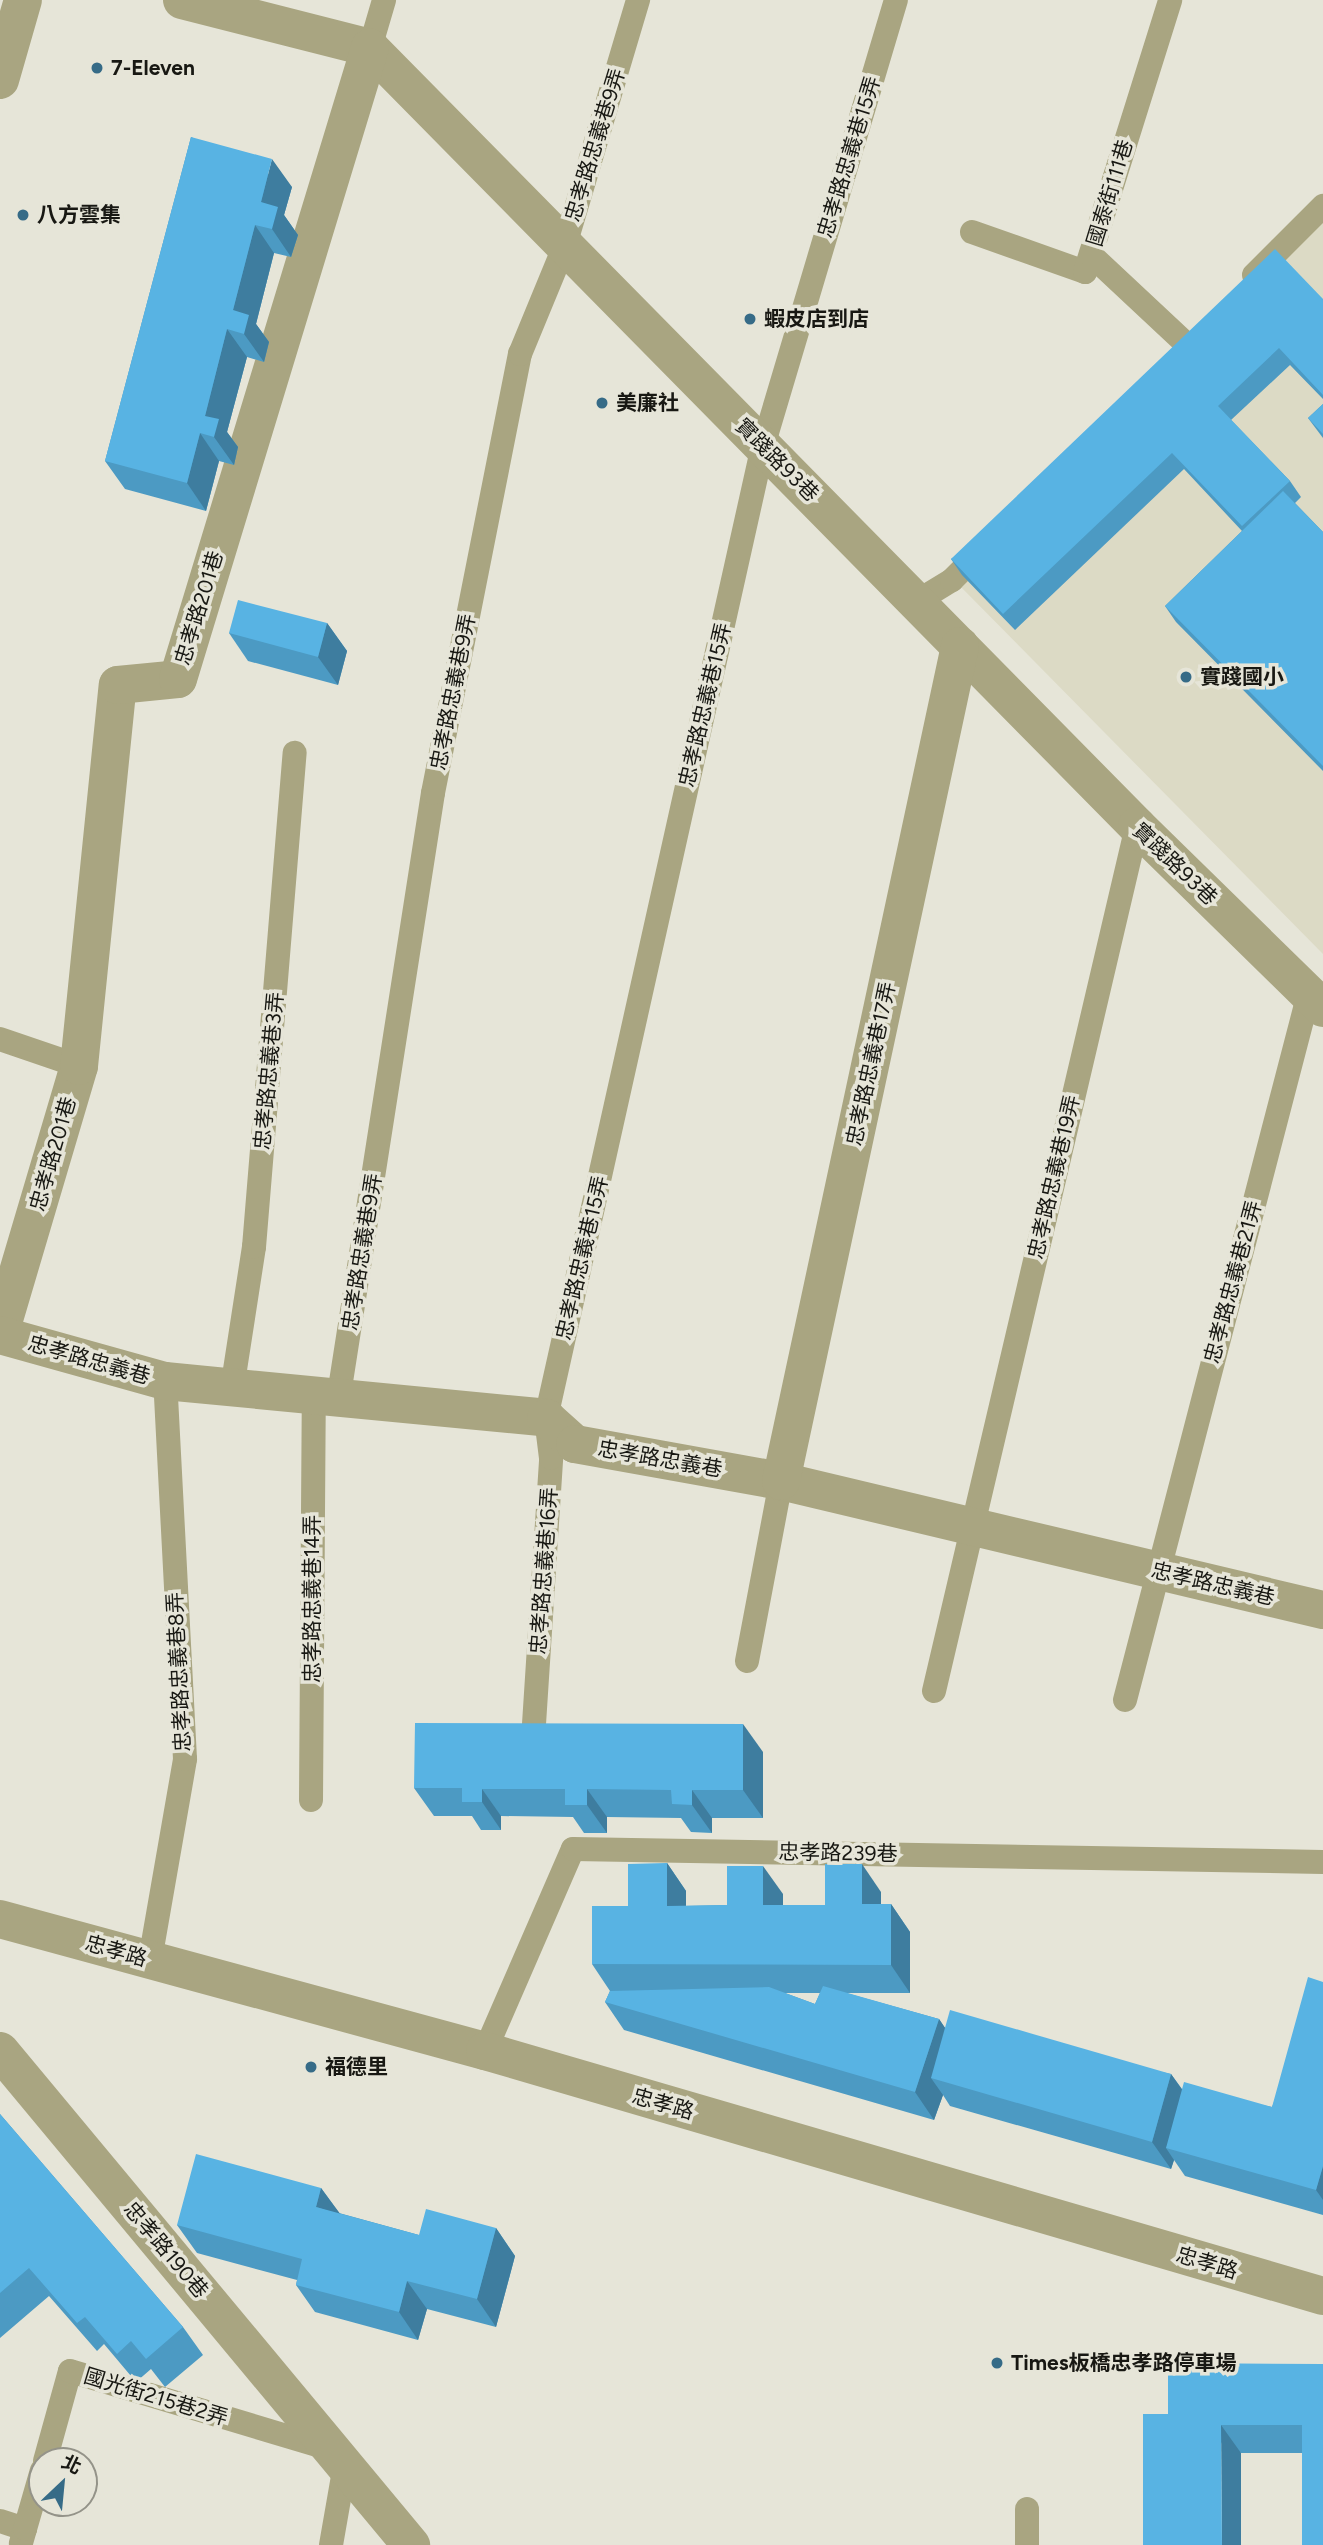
<!DOCTYPE html>
<meta charset="utf-8">
<style>
body{margin:0}
#map{position:relative;width:1323px;height:2545px;overflow:hidden;background:#e6e5d8;font-family:Figtree,"Noto Sans TC",sans-serif}
div>[style]{position:absolute}
.built>*{inset:0;background:#dcdac5}
.service>*{height:24px;margin:-12px;padding:0 12px;transform-origin:12px;border-radius:12px;background:#a9a581}
.minor>*{height:38px;margin:-19px;padding:0 19px;transform-origin:19px;border-radius:19px;background:#a9a581}
.tertiary>*{height:38px;margin:-19px;padding:0 19px;transform-origin:19px;border-radius:19px;background:#a9a581}
.wall>*{inset:0;background:#4c9ac3}
.shaded-wall>*{inset:0;background:#3e7d9f}
.building>*{inset:0;background:#58b3e3}
.dots>*{width:19px;height:19px;translate:-50% -50%;box-sizing:border-box;border:4px solid #e6e5d8;border-radius:50%}
span{translate:-50% -50%;white-space:nowrap;text-align:center;line-height:1.15;-webkit-text-stroke:7px #e6e5d8;paint-order:stroke}
.poi-label{font-size:21px;color:#181813;font-weight:700}
.left{translate:0 -50%;text-align:left}
.street-label{font-size:21px;color:#181813}
.north{position:absolute;left:28px;top:2447px;width:70px;height:70px;box-sizing:border-box;background:#e6e5d8;border:2px solid #949389;border-radius:50%;rotate:26deg;font-size:19px;font-weight:700;line-height:28px;text-align:center;color:#181813}
.north::after{content:'';display:block;margin:auto;width:24px;height:32px;background:#366b87;clip-path:polygon(50% 0,100% 100%,50% 72%,0 100%)}
</style>
<div id="map">
<div class="built">
<i style="clip-path:polygon(1323px 217px,1323px 954px,955px 581px)"></i>
</div>
<div class="service">
<i style="left:370px;top:48px;width:50px;rotate:-73.7deg"></i>
<i style="left:972px;top:232px;width:120px;rotate:19.5deg"></i>
<i style="left:1085px;top:272px;width:285px;rotate:-72.6deg"></i>
<i style="left:1091px;top:255px;width:130px;rotate:43.1deg"></i>
<i style="left:1254px;top:275px;width:98px;rotate:-45deg"></i>
<i style="left:916px;top:602px;width:42px;rotate:-31.4deg"></i>
<i style="left:952px;top:580px;width:44px;rotate:-45deg"></i>
<i style="left:0;top:1039px;width:83px;rotate:18.9deg"></i>
<i style="left:232px;top:1389px;width:144px;rotate:-81.2deg"></i>
<i style="left:254px;top:1247px;width:496px;rotate:-85.3deg"></i>
<i style="left:338px;top:1401px;width:615px;rotate:-81.12deg"></i>
<i style="left:433px;top:793px;width:448px;rotate:-78.8deg"></i>
<i style="left:520px;top:354px;width:118px;rotate:-67.6deg"></i>
<i style="left:565px;top:245px;width:256px;rotate:-73.4deg"></i>
<i style="left:747px;top:1661px;width:183px;rotate:-79.3deg"></i>
<i style="left:934px;top:1691px;width:889px;rotate:-76.79deg"></i>
<i style="left:1125px;top:1700px;width:731px;rotate:-75.41deg"></i>
<i style="left:534px;top:1724px;width:267px;rotate:-86.3deg"></i>
<i style="left:551px;top:1458px;width:40px;rotate:-97.1deg"></i>
<i style="left:546px;top:1418px;width:996px;rotate:-77.42deg"></i>
<i style="left:763px;top:446px;width:465px;rotate:-73.4deg"></i>
<i style="left:311px;top:1800px;width:402px;rotate:-89.6deg"></i>
<i style="left:150px;top:1960px;width:204px;rotate:-80.1deg"></i>
<i style="left:185px;top:1759px;width:379px;rotate:-93deg"></i>
<i style="left:485px;top:2051px;width:220px;rotate:-66.5deg"></i>
<i style="left:573px;top:1849px;width:750px;rotate:0.99deg"></i>
<i style="left:45px;top:2461px;width:93px;rotate:-74.5deg"></i>
<i style="left:70px;top:2371px;width:271px;rotate:16.7deg"></i>
<i style="left:0;top:2521px;width:26px;rotate:18deg"></i>
<i style="left:25px;top:2529px;width:15px;rotate:106deg"></i>
<i style="left:25px;top:2529px;width:61px;rotate:-73.9deg"></i>
<i style="left:331px;top:2545px;width:81px;rotate:-80.1deg"></i>
<i style="left:1027px;top:2545px;width:36px;rotate:-90deg"></i>
</div>
<div class="minor">
<i style="left:182px;top:0;width:194px;rotate:14.3deg"></i>
<i style="left:370px;top:48px;width:1093px;rotate:45.41deg"></i>
<i style="left:1137px;top:826px;width:260px;rotate:44.4deg"></i>
<i style="left:0;top:1333px;width:278px;rotate:-73.5deg"></i>
<i style="left:79px;top:1066px;width:383px;rotate:-84.2deg"></i>
<i style="left:118px;top:685px;width:60px;rotate:-5.7deg"></i>
<i style="left:178px;top:679px;width:660px;rotate:-73.08deg"></i>
<i style="left:0;top:1335px;width:171px;rotate:15.6deg"></i>
<i style="left:165px;top:1381px;width:383px;rotate:5.5deg"></i>
<i style="left:546px;top:1418px;width:39px;rotate:42deg"></i>
<i style="left:575px;top:1444px;width:209px;rotate:10.2deg"></i>
<i style="left:781px;top:1481px;width:557px;rotate:13.39deg"></i>
<i style="left:781px;top:1481px;width:854px;rotate:-77.9deg"></i>
<i style="left:0;top:2051px;width:643px;rotate:50.24deg"></i>
</div>
<div class="tertiary">
<i style="left:0;top:80px;width:83px;rotate:-74deg"></i>
<i style="left:0;top:1919px;width:503px;rotate:15.23deg"></i>
<i style="left:485px;top:2051px;width:873px;rotate:16.3deg"></i>
</div>
<div class="wall">
<i style="clip-path:polygon(191px 137px,292px 187px,284px 215px,298px 235px,291px 257px,274px 253px,256px 324px,269px 342px,264px 362px,247px 357px,227px 432px,238px 447px,234px 465px,219px 461px,206px 511px,125px 489px,105px 461px)"></i>
<i style="clip-path:polygon(1323px 299px,1323px 399px,1290px 365px,1231px 420px,1290px 481px,1301px 497px,1295px 503px,1323px 532px,1323px 771px,1176px 622px,1165px 606px,1242px 531px,1184px 469px,1015px 630px,962px 575px,951px 559px)"></i>
<i style="clip-path:polygon(1323px 404px,1323px 438px,1308px 418px)"></i>
<i style="clip-path:polygon(327px 623px,347px 651px,338px 685px,248px 661px,229px 633px)"></i>
<i style="clip-path:polygon(763px 1752px,763px 1818px,712px 1818px,712px 1833px,691px 1832px,681px 1818px,607px 1817px,607px 1833px,584px 1833px,573px 1817px,501px 1816px,501px 1830px,481px 1830px,472px 1816px,434px 1816px,414px 1788px)"></i>
<i style="clip-path:polygon(evenodd,667px 1863px,686px 1891px,686px 1906px,727px 1905px,783px 1894px,783px 1905px,825px 1905px,881px 1892px,881px 1904px,891px 1904px,910px 1932px,910px 1993px,846px 1993px,939px 2019px,945px 2028px,1171px 2074px,1182px 2089px,1272px 2107px,1323px 1982px,1323px 2215px,1185px 2176px,1174px 2160px,1171px 2169px,950px 2106px,943px 2095px,934px 2120px,624px 2030px,605px 2002px,610px 1991px,592px 1964px,628px 1906px,667px 1863px,785px 1993px,820px 1993px,815px 2004px,785px 1993px)"></i>
<i style="clip-path:polygon(0 2114px,183px 2327px,203px 2355px,165px 2387px,151px 2369px,136px 2382px,104px 2344px,97px 2351px,49px 2296px,0 2338px)"></i>
<i style="clip-path:polygon(321px 2188px,339px 2213px,419px 2235px,496px 2228px,515px 2256px,496px 2327px,427px 2309px,418px 2340px,315px 2312px,296px 2285px,297px 2280px,197px 2253px,177px 2225px)"></i>
<i style="clip-path:polygon(1323px 2364px,1302px 2453px,1241px 2453px,1168px 2414px)"></i>
</div>
<div class="shaded-wall">
<i style="clip-path:polygon(272px 159px,292px 187px,284px 215px,298px 235px,291px 257px,272px 229px,261px 202px)"></i>
<i style="clip-path:polygon(255px 225px,274px 253px,256px 324px,269px 342px,264px 362px,244px 334px,233px 310px)"></i>
<i style="clip-path:polygon(227px 329px,247px 357px,227px 432px,238px 447px,234px 465px,214px 437px,205px 416px)"></i>
<i style="clip-path:polygon(200px 433px,219px 461px,206px 511px,187px 483px)"></i>
<i style="clip-path:polygon(327px 623px,347px 651px,338px 685px,318px 657px)"></i>
<i style="clip-path:polygon(743px 1724px,763px 1752px,763px 1818px,743px 1790px)"></i>
<i style="clip-path:polygon(482px 1789px,501px 1816px,501px 1830px,482px 1802px)"></i>
<i style="clip-path:polygon(587px 1789px,607px 1817px,607px 1833px,587px 1805px)"></i>
<i style="clip-path:polygon(692px 1790px,712px 1818px,712px 1833px,692px 1805px)"></i>
<i style="clip-path:polygon(667px 1863px,686px 1891px,686px 1934px,667px 1906px)"></i>
<i style="clip-path:polygon(862px 1864px,881px 1892px,881px 1932px,862px 1904px)"></i>
<i style="clip-path:polygon(763px 1866px,783px 1894px,783px 1932px,763px 1905px)"></i>
<i style="clip-path:polygon(891px 1904px,910px 1932px,910px 1993px,891px 1965px)"></i>
<i style="clip-path:polygon(939px 2019px,958px 2047px,931px 2078px,943px 2095px,934px 2120px,915px 2092px)"></i>
<i style="clip-path:polygon(1171px 2074px,1190px 2101px,1166px 2148px,1174px 2160px,1171px 2169px,1152px 2142px)"></i>
<i style="clip-path:polygon(1323px 2166px,1323px 2200px,1316px 2190px)"></i>
<i style="clip-path:polygon(321px 2188px,341px 2215px,316px 2207px)"></i>
<i style="clip-path:polygon(496px 2228px,515px 2256px,496px 2327px,477px 2299px)"></i>
<i style="clip-path:polygon(407px 2281px,427px 2309px,418px 2340px,399px 2312px)"></i>
<i style="clip-path:polygon(1221px 2425px,1241px 2453px,1241px 2545px,1222px 2545px)"></i>
</div>
<div class="building">
<i style="clip-path:polygon(191px 137px,272px 159px,261px 202px,278px 207px,272px 229px,255px 225px,233px 310px,249px 315px,244px 334px,227px 329px,205px 416px,219px 419px,214px 437px,200px 433px,187px 483px,105px 461px)"></i>
<i style="clip-path:polygon(1275px 249px,1323px 299px,1323px 395px,1279px 348px,1218px 406px,1290px 481px,1242px 526px,1172px 453px,1003px 614px,951px 559px)"></i>
<i style="clip-path:polygon(1323px 404px,1323px 434px,1308px 418px)"></i>
<i style="clip-path:polygon(1283px 491px,1323px 532px,1323px 766px,1165px 606px)"></i>
<i style="clip-path:polygon(238px 600px,327px 623px,318px 657px,229px 633px)"></i>
<i style="clip-path:polygon(415px 1723px,743px 1724px,743px 1790px,692px 1790px,692px 1805px,672px 1804px,671px 1790px,587px 1789px,587px 1805px,565px 1805px,565px 1789px,482px 1789px,482px 1802px,462px 1802px,462px 1788px,414px 1788px)"></i>
<i style="clip-path:polygon(667px 1863px,667px 1906px,727px 1905px,727px 1866px,763px 1866px,763px 1905px,825px 1905px,825px 1864px,862px 1864px,862px 1904px,891px 1904px,891px 1965px,592px 1964px,592px 1906px,628px 1906px,628px 1864px)"></i>
<i style="clip-path:polygon(1308px 1977px,1323px 1982px,1323px 2166px,1316px 2190px,1166px 2148px,1184px 2082px,1272px 2107px)"></i>
<i style="clip-path:polygon(823px 1986px,939px 2019px,915px 2092px,605px 2002px,610px 1991px,769px 1987px,815px 2004px)"></i>
<i style="clip-path:polygon(950px 2010px,1171px 2074px,1152px 2142px,931px 2078px)"></i>
<i style="clip-path:polygon(0 2114px,183px 2327px,146px 2359px,131px 2341px,117px 2354px,85px 2317px,77px 2323px,29px 2268px,0 2293px)"></i>
<i style="clip-path:polygon(196px 2154px,321px 2188px,316px 2207px,419px 2235px,426px 2209px,496px 2228px,477px 2299px,407px 2281px,399px 2312px,296px 2285px,302px 2259px,177px 2225px)"></i>
<i style="clip-path:polygon(1168px 2363px,1323px 2364px,1323px 2545px,1302px 2545px,1302px 2425px,1221px 2425px,1222px 2545px,1143px 2545px,1143px 2414px,1168px 2414px)"></i>
</div>
<div class="dots">
<i style="left:97px;top:68px;background:#366b87"></i>
<i style="left:23px;top:215px;background:#366b87"></i>
<i style="left:750px;top:319px;background:#366b87"></i>
<i style="left:602px;top:403px;background:#366b87"></i>
<i style="left:1186px;top:677px;background:#366b87"></i>
<i style="left:311px;top:2067px;background:#366b87"></i>
<i style="left:997px;top:2363px;background:#366b87"></i>
</div>
<div class="poi-label">
<span class="left" style="left:111px;top:68px">7-Eleven</span>
<span class="left" style="left:37px;top:215px">八方雲集</span>
<span class="left" style="left:764px;top:319px">蝦皮店到店</span>
<span class="left" style="left:616px;top:403px">美廉社</span>
<span class="left" style="left:1200px;top:677px">實踐國小</span>
<span class="left" style="left:325px;top:2067px">福德里</span>
<span class="left" style="left:1011px;top:2363px">Times板橋忠孝路停車場</span>
</div>
<div class="street-label">
<span style="left:595px;top:145px;rotate:-73deg">忠孝路忠義巷9弄</span>
<span style="left:849px;top:157px;rotate:-73deg">忠孝路忠義巷15弄</span>
<span style="left:1110px;top:193px;rotate:-73deg">國泰街111巷</span>
<span style="left:777px;top:460px;rotate:45deg">實踐路93巷</span>
<span style="left:199px;top:608px;rotate:-73deg">忠孝路201巷</span>
<span style="left:453px;top:692px;rotate:-79deg">忠孝路忠義巷9弄</span>
<span style="left:705px;top:705px;rotate:-77deg">忠孝路忠義巷15弄</span>
<span style="left:1175px;top:864px;rotate:44deg">實踐路93巷</span>
<span style="left:871px;top:1064px;rotate:-78deg">忠孝路忠義巷17弄</span>
<span style="left:269px;top:1071px;rotate:-85deg">忠孝路忠義巷3弄</span>
<span style="left:53px;top:1154px;rotate:-74deg">忠孝路201巷</span>
<span style="left:1054px;top:1177px;rotate:-77deg">忠孝路忠義巷19弄</span>
<span style="left:362px;top:1252px;rotate:-81deg">忠孝路忠義巷9弄</span>
<span style="left:582px;top:1258px;rotate:-77deg">忠孝路忠義巷15弄</span>
<span style="left:1233px;top:1282px;rotate:-75deg">忠孝路忠義巷21弄</span>
<span style="left:89px;top:1360px;rotate:16deg">忠孝路忠義巷</span>
<span style="left:660px;top:1459px;rotate:10deg">忠孝路忠義巷</span>
<span style="left:544px;top:1571px;rotate:-86deg">忠孝路忠義巷16弄</span>
<span style="left:1213px;top:1584px;rotate:13deg">忠孝路忠義巷</span>
<span style="left:312px;top:1599px;rotate:-90deg">忠孝路忠義巷14弄</span>
<span style="left:179px;top:1672px;rotate:-93deg">忠孝路忠義巷8弄</span>
<span style="left:838px;top:1853px;rotate:1deg">忠孝路239巷</span>
<span style="left:116px;top:1951px;rotate:16deg">忠孝路</span>
<span style="left:663px;top:2104px;rotate:16deg">忠孝路</span>
<span style="left:166px;top:2250px;rotate:50deg">忠孝路190巷</span>
<span style="left:1207px;top:2263px;rotate:17deg">忠孝路</span>
<span style="left:156px;top:2397px;rotate:17deg">國光街215巷2弄</span>
</div>
<div class="north">北</div>
</div>
